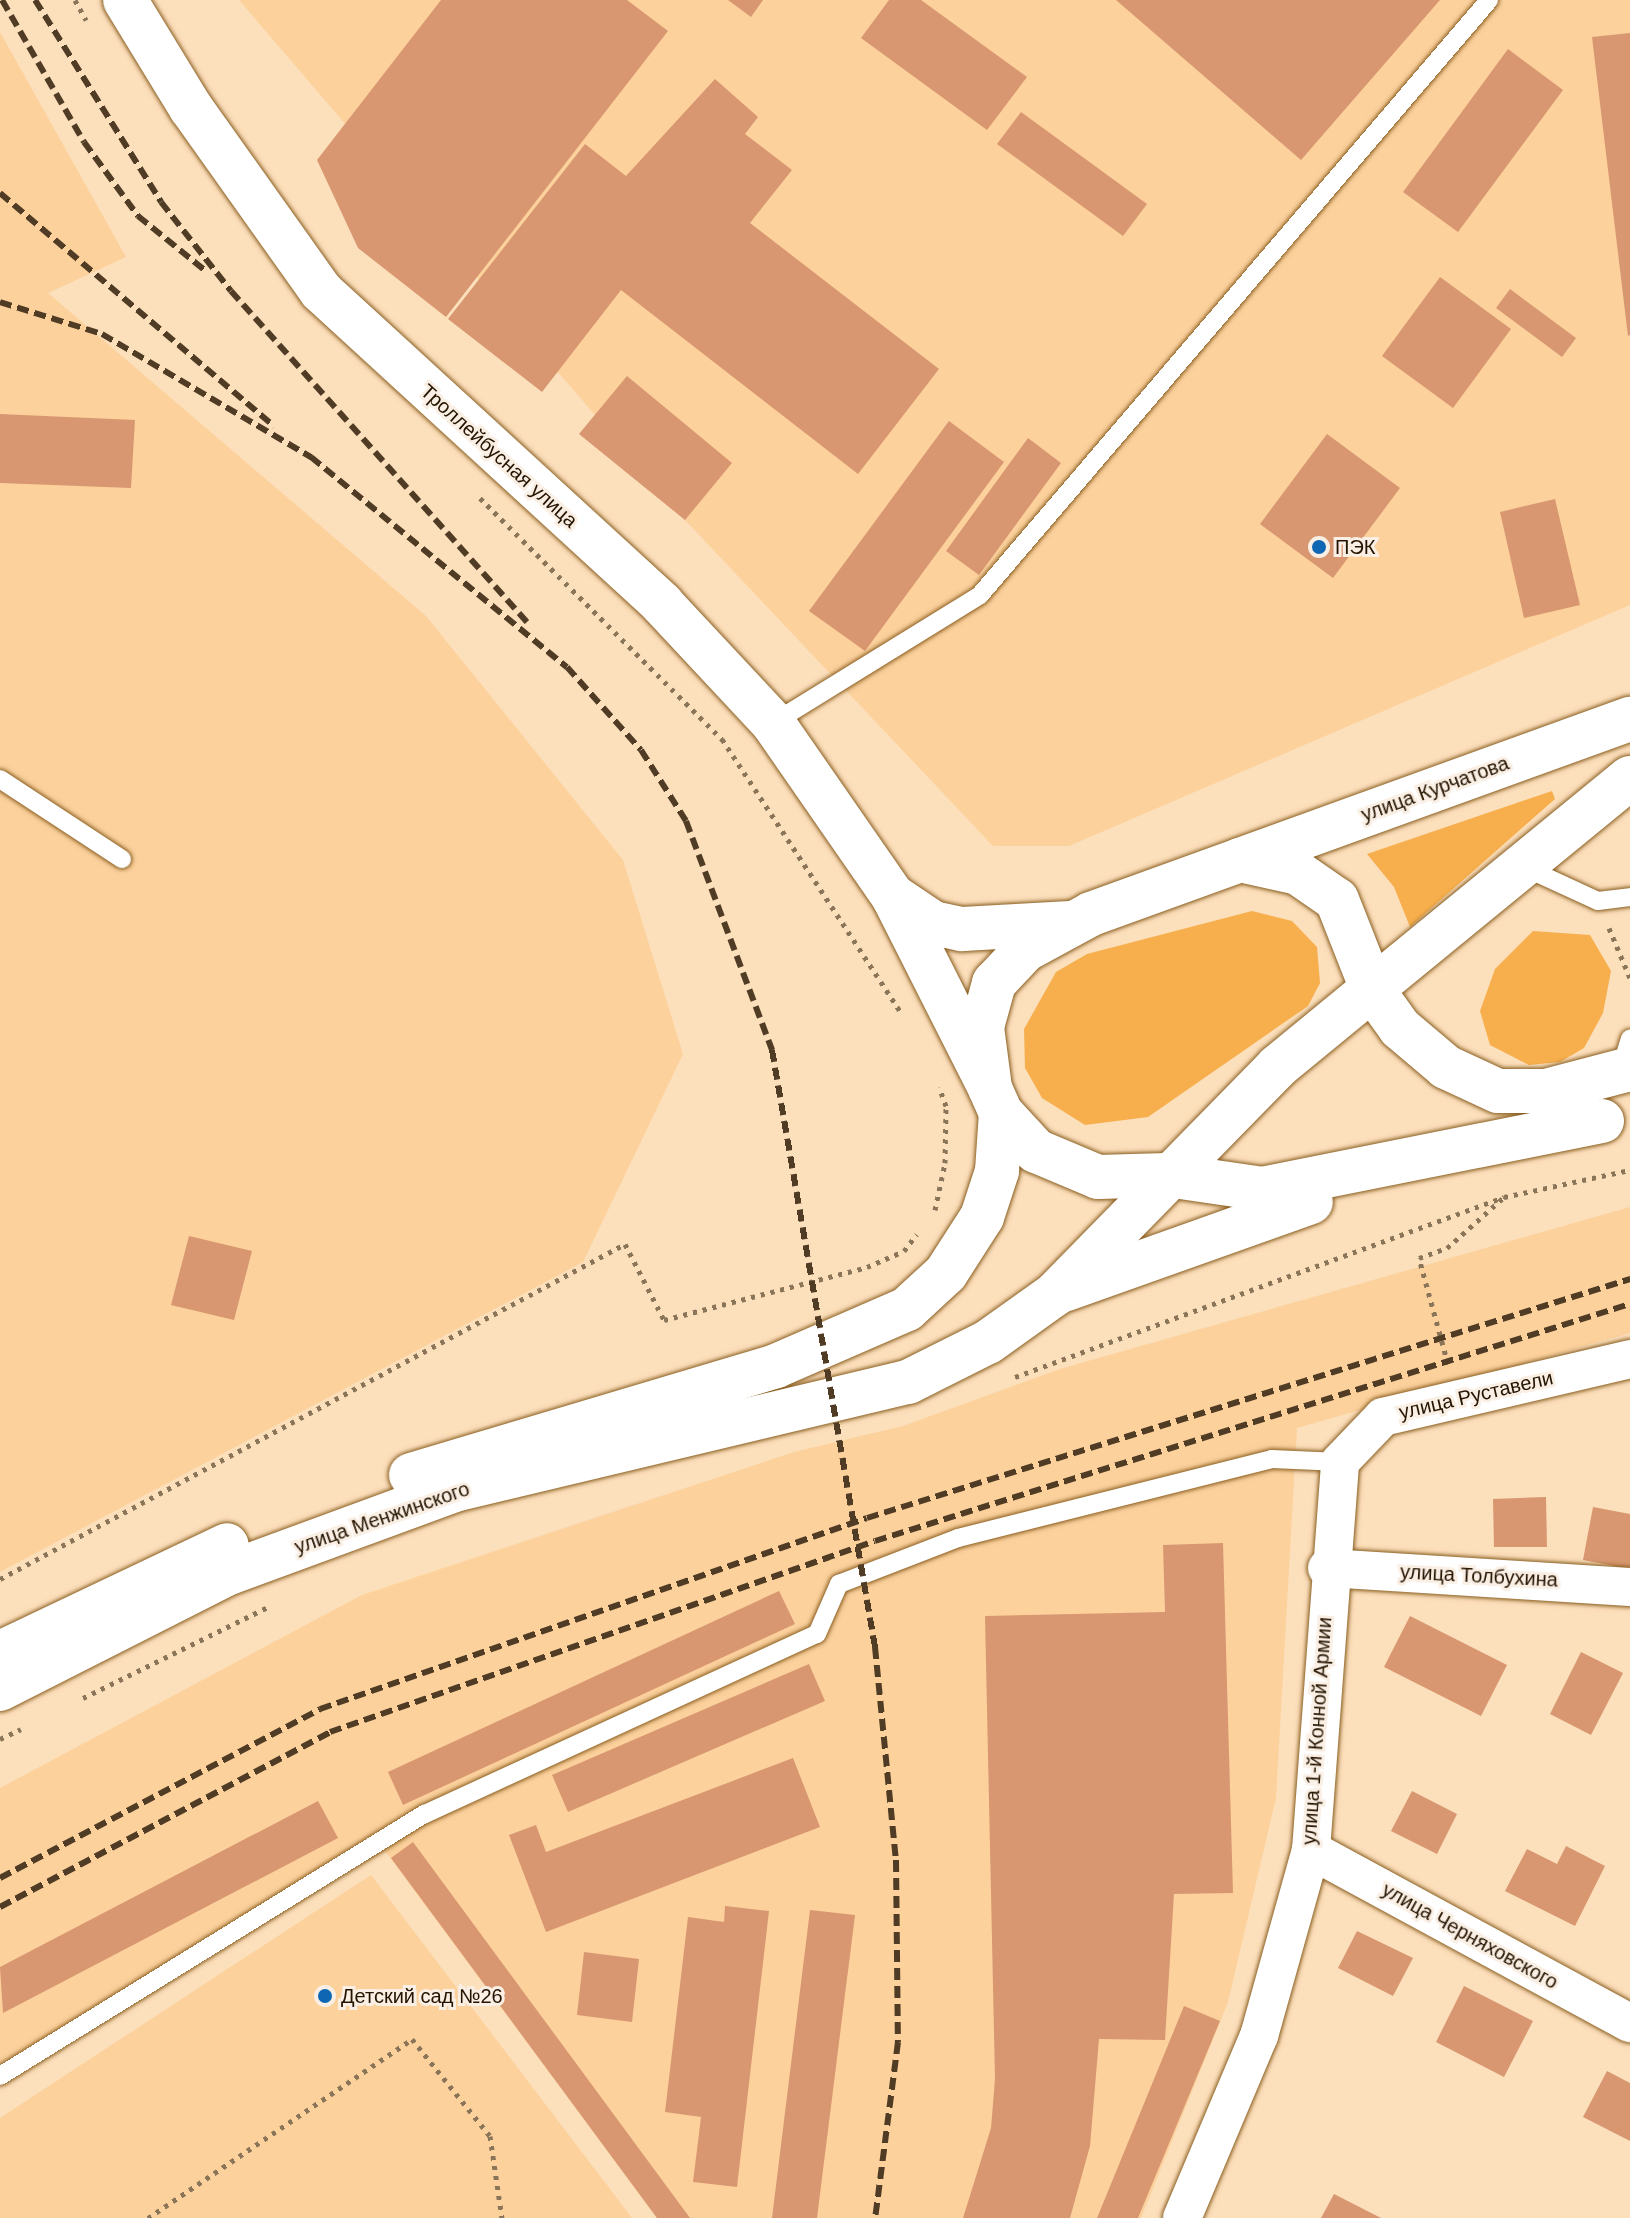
<!DOCTYPE html>
<meta charset="utf-8">
<style>
body{margin:0}
#map{position:relative;width:1630px;height:2218px;overflow:hidden;background:#fcdfbb;font-family:Helvetica,sans-serif}
div>[style]{position:absolute}
.built>*{inset:0;background:#fcd19c}
.green>*{inset:0;background:#f7af4d}
.building>*{inset:0;background:#d89770}
.path>*{height:5px;margin-top:-2.5px;transform-origin:0;background:repeating-linear-gradient(90deg,#8b7559 0 4px,transparent 0 10px)}
.roads{filter:drop-shadow(0 0 2px #8a5e20) drop-shadow(0 0 2px #8a5e20)}
.lane>*{height:18px;margin:-9px;padding:0 9px;transform-origin:9px;border-radius:9px;background:#fff}
.street>*{height:38px;margin:-19px;padding:0 19px;transform-origin:19px;border-radius:19px;background:#fff}
.secondary>*{height:44px;margin:-22px;padding:0 22px;transform-origin:22px;border-radius:22px;background:#fff}
.primary>*{height:44px;margin:-22px;padding:0 22px;transform-origin:22px;border-radius:22px;background:#fff}
.rail>*{height:6px;margin-top:-3px;transform-origin:0;background:repeating-linear-gradient(90deg,#503c25 0 12px,transparent 0 18px)}
.dots>*{width:22px;height:22px;translate:-50% -50%;box-sizing:border-box;border:4px solid #faefe4;border-radius:50%}
span{translate:-50% -50%;white-space:nowrap;text-align:center;line-height:1.15;-webkit-text-stroke:6px #faefe4;paint-order:stroke}
.street-label{font-size:20px;color:#251400}
.poi-label{font-size:20px;color:#251400}
.left{translate:0 -50%;text-align:left}
</style>
<div id="map">
<div class="built">
<i style="clip-path:polygon(239px 0,1630px 0,1630px 605px,1069px 846px,993px 846px,685px 520px)"></i>
<i style="clip-path:polygon(0 32px,126px 257px,48px 293px,426px 616px,623px 860px,683px 1054px,583px 1262px,0 1572px)"></i>
<i style="clip-path:polygon(1630px 1207px,1630px 1333px,1297px 1428px,1276px 1798px,1228px 2002px,1141px 2218px,657px 2218px,385px 1851px,0 2064px,0 1788px,362px 1595px,794px 1452px,903px 1426px,1060px 1369px)"></i>
<i style="clip-path:polygon(371px 1875px,632px 2218px,0 2218px,0 2118px)"></i>
</div>
<div class="green">
<i style="clip-path:polygon(1552px 791px,1555px 799px,1410px 927px,1394px 887px,1367px 854px)"></i>
<i style="clip-path:polygon(1252px 911px,1292px 921px,1317px 947px,1320px 983px,1308px 1006px,1148px 1117px,1085px 1125px,1042px 1098px,1025px 1068px,1024px 1029px,1056px 972px,1087px 954px)"></i>
<i style="clip-path:polygon(1533px 931px,1590px 935px,1611px 971px,1603px 1013px,1584px 1048px,1560px 1062px,1529px 1065px,1490px 1045px,1480px 1011px,1495px 969px)"></i>
</div>
<div class="building">
<i style="clip-path:polygon(441px 0,627px 0,668px 31px,446px 317px,358px 248px,317px 160px)"></i>
<i style="clip-path:polygon(728px 0,763px 0,751px 17px)"></i>
<i style="clip-path:polygon(889px 0,921px 0,1027px 77px,987px 130px,861px 38px)"></i>
<i style="clip-path:polygon(1116px 0,1440px 0,1301px 160px)"></i>
<i style="clip-path:polygon(1630px 33px,1630px 335px,1628px 336px,1592px 37px)"></i>
<i style="clip-path:polygon(1508px 49px,1563px 90px,1458px 232px,1403px 192px)"></i>
<i style="clip-path:polygon(715px 79px,758px 117px,745px 134px,792px 170px,750px 223px,939px 369px,858px 474px,621px 290px,542px 392px,448px 319px,585px 144px,626px 176px)"></i>
<i style="clip-path:polygon(1021px 112px,1147px 204px,1123px 236px,997px 144px)"></i>
<i style="clip-path:polygon(1440px 277px,1511px 329px,1453px 408px,1382px 356px)"></i>
<i style="clip-path:polygon(1510px 289px,1576px 338px,1562px 357px,1496px 308px)"></i>
<i style="clip-path:polygon(627px 376px,732px 463px,685px 520px,579px 434px)"></i>
<i style="clip-path:polygon(0 414px,135px 420px,131px 488px,0 483px)"></i>
<i style="clip-path:polygon(949px 421px,1004px 462px,865px 651px,809px 611px)"></i>
<i style="clip-path:polygon(1327px 434px,1400px 488px,1333px 578px,1260px 524px)"></i>
<i style="clip-path:polygon(1028px 438px,1061px 463px,979px 575px,946px 551px)"></i>
<i style="clip-path:polygon(1555px 499px,1580px 605px,1524px 618px,1500px 512px)"></i>
<i style="clip-path:polygon(189px 1236px,252px 1251px,234px 1320px,171px 1305px)"></i>
<i style="clip-path:polygon(1546px 1497px,1547px 1547px,1494px 1547px,1493px 1499px)"></i>
<i style="clip-path:polygon(1593px 1507px,1630px 1514px,1630px 1569px,1583px 1560px)"></i>
<i style="clip-path:polygon(1223px 1543px,1233px 1893px,1174px 1894px,1165px 2040px,1099px 2039px,1090px 2146px,1070px 2218px,963px 2218px,991px 2128px,995px 2079px,985px 1616px,1165px 1612px,1163px 1545px)"></i>
<i style="clip-path:polygon(779px 1591px,795px 1624px,403px 1805px,388px 1772px)"></i>
<i style="clip-path:polygon(1410px 1616px,1507px 1665px,1481px 1716px,1384px 1667px)"></i>
<i style="clip-path:polygon(1581px 1652px,1623px 1673px,1591px 1735px,1550px 1714px)"></i>
<i style="clip-path:polygon(809px 1664px,825px 1701px,568px 1812px,552px 1775px)"></i>
<i style="clip-path:polygon(793px 1758px,820px 1827px,546px 1932px,509px 1835px,536px 1825px,546px 1852px)"></i>
<i style="clip-path:polygon(1412px 1791px,1457px 1814px,1437px 1854px,1391px 1831px)"></i>
<i style="clip-path:polygon(318px 1801px,338px 1838px,3px 2013px,0 1967px)"></i>
<i style="clip-path:polygon(413px 1842px,690px 2218px,657px 2218px,391px 1858px)"></i>
<i style="clip-path:polygon(1566px 1846px,1605px 1866px,1575px 1926px,1505px 1891px,1527px 1849px,1557px 1864px)"></i>
<i style="clip-path:polygon(725px 1906px,769px 1911px,737px 2187px,693px 2182px,701px 2117px,665px 2112px,688px 1917px,724px 1922px)"></i>
<i style="clip-path:polygon(810px 1910px,855px 1915px,817px 2218px,772px 2218px)"></i>
<i style="clip-path:polygon(1357px 1931px,1413px 1958px,1393px 1996px,1338px 1968px)"></i>
<i style="clip-path:polygon(584px 1952px,639px 1959px,632px 2022px,577px 2015px)"></i>
<i style="clip-path:polygon(1464px 1986px,1533px 2021px,1504px 2077px,1436px 2042px)"></i>
<i style="clip-path:polygon(1184px 2006px,1220px 2021px,1138px 2218px,1097px 2218px)"></i>
<i style="clip-path:polygon(1607px 2071px,1630px 2083px,1630px 2141px,1583px 2117px)"></i>
<i style="clip-path:polygon(1334px 2194px,1381px 2218px,1321px 2218px)"></i>
</div>
<div class="path">
<i style="left:75px;top:0;width:23px;rotate:61deg"></i>
<i style="left:480px;top:498px;width:342px;rotate:44.9deg"></i>
<i style="left:722px;top:739px;width:329px;rotate:56.8deg"></i>
<i style="left:1609px;top:928px;width:54px;rotate:67.2deg"></i>
<i style="left:935px;top:1210px;width:48px;rotate:-78deg"></i>
<i style="left:945px;top:1163px;width:57px;rotate:-89deg"></i>
<i style="left:946px;top:1106px;width:20px;rotate:-110deg"></i>
<i style="left:1448px;top:1364px;width:110px;rotate:-105.3deg"></i>
<i style="left:1419px;top:1258px;width:30px;rotate:-20deg"></i>
<i style="left:1447px;top:1248px;width:76px;rotate:-41.8deg"></i>
<i style="left:1504px;top:1197px;width:129px;rotate:-12.1deg"></i>
<i style="left:1015px;top:1377px;width:521px;rotate:-20.21deg"></i>
<i style="left:0;top:1579px;width:709px;rotate:-28.19deg"></i>
<i style="left:625px;top:1244px;width:85px;rotate:62.8deg"></i>
<i style="left:664px;top:1320px;width:210px;rotate:-14.6deg"></i>
<i style="left:867px;top:1267px;width:40px;rotate:-23.4deg"></i>
<i style="left:904px;top:1251px;width:21px;rotate:-53deg"></i>
<i style="left:83px;top:1698px;width:206px;rotate:-26.2deg"></i>
<i style="left:0;top:1739px;width:23px;rotate:-25deg"></i>
<i style="left:148px;top:2218px;width:319px;rotate:-34.1deg"></i>
<i style="left:412px;top:2039px;width:124px;rotate:51.2deg"></i>
<i style="left:490px;top:2136px;width:83px;rotate:81.7deg"></i>
</div>
<div class="roads">
<div class="lane">
<i style="left:773px;top:723px;width:243px;rotate:-31.7deg"></i>
<i style="left:980px;top:595px;width:783px;rotate:-49.45deg"></i>
<i style="left:0;top:779px;width:146px;rotate:33.3deg"></i>
<i style="left:1524px;top:867px;width:81px;rotate:24.7deg"></i>
<i style="left:1598px;top:901px;width:32px;rotate:-7deg"></i>
<i style="left:1620px;top:1071px;width:34px;rotate:-73deg"></i>
<i style="left:0;top:2076px;width:499px;rotate:-31.7deg"></i>
<i style="left:425px;top:1814px;width:431px;rotate:-24.7deg"></i>
<i style="left:817px;top:1634px;width:55px;rotate:-66.3deg"></i>
<i style="left:839px;top:1584px;width:128px;rotate:-21.1deg"></i>
<i style="left:958px;top:1538px;width:324px;rotate:-14.1deg"></i>
<i style="left:1272px;top:1459px;width:68px;rotate:2.5deg"></i>
</div>
<div class="street">
<i style="left:1327px;top:1568px;width:304px;rotate:3.6deg"></i>
<i style="left:1311px;top:1850px;width:363px;rotate:28.5deg"></i>
<i style="left:1182px;top:2218px;width:198px;rotate:-67.1deg"></i>
<i style="left:1259px;top:2036px;width:193px;rotate:-74.4deg"></i>
<i style="left:1311px;top:1850px;width:389px;rotate:-85.7deg"></i>
<i style="left:1340px;top:1462px;width:62px;rotate:-46.3deg"></i>
<i style="left:1383px;top:1417px;width:254px;rotate:-13.2deg"></i>
</div>
<div class="secondary">
<i style="left:125px;top:0;width:127px;rotate:58.6deg"></i>
<i style="left:191px;top:108px;width:224px;rotate:54.6deg"></i>
<i style="left:321px;top:291px;width:463px;rotate:42.5deg"></i>
<i style="left:662px;top:604px;width:163px;rotate:47deg"></i>
<i style="left:773px;top:723px;width:211px;rotate:55.3deg"></i>
<i style="left:893px;top:896px;width:215px;rotate:63.2deg"></i>
<i style="left:1240px;top:860px;width:415px;rotate:-19.9deg"></i>
<i style="left:893px;top:896px;width:48px;rotate:34deg"></i>
<i style="left:933px;top:923px;width:30px;rotate:12deg"></i>
<i style="left:962px;top:929px;width:109px;rotate:-3.2deg"></i>
<i style="left:1372px;top:989px;width:333px;rotate:-39.3deg"></i>
</div>
<div class="primary">
<i style="left:1602px;top:1121px;width:346px;rotate:168.7deg"></i>
<i style="left:1263px;top:1189px;width:97px;rotate:-171.7deg"></i>
<i style="left:1167px;top:1175px;width:69px;rotate:178.3deg"></i>
<i style="left:1098px;top:1177px;width:67px;rotate:-157.2deg"></i>
<i style="left:1036px;top:1151px;width:52px;rotate:-132.6deg"></i>
<i style="left:1001px;top:1113px;width:27px;rotate:-114deg"></i>
<i style="left:990px;top:1088px;width:62px;rotate:-97.5deg"></i>
<i style="left:982px;top:1027px;width:46px;rotate:-74.7deg"></i>
<i style="left:994px;top:983px;width:45px;rotate:-46.8deg"></i>
<i style="left:1025px;top:950px;width:75px;rotate:-28.6deg"></i>
<i style="left:1091px;top:914px;width:158px;rotate:-19.9deg"></i>
<i style="left:1240px;top:860px;width:59px;rotate:12.6deg"></i>
<i style="left:1298px;top:873px;width:47px;rotate:34.7deg"></i>
<i style="left:1337px;top:900px;width:96px;rotate:68.5deg"></i>
<i style="left:1372px;top:989px;width:48px;rotate:54.3deg"></i>
<i style="left:1400px;top:1028px;width:60px;rotate:40.3deg"></i>
<i style="left:1446px;top:1067px;width:57px;rotate:24.8deg"></i>
<i style="left:1498px;top:1091px;width:48px"></i>
<i style="left:1546px;top:1091px;width:87px;rotate:-14.7deg"></i>
<i style="left:1064px;top:1290px;width:262px;rotate:-19.6deg"></i>
<i style="left:411px;top:1475px;width:381px;rotate:-16.6deg"></i>
<i style="left:776px;top:1366px;width:143px;rotate:-23.5deg"></i>
<i style="left:907px;top:1309px;width:53px;rotate:-42.7deg"></i>
<i style="left:946px;top:1273px;width:67px;rotate:-57.3deg"></i>
<i style="left:982px;top:1217px;width:48px;rotate:-71.9deg"></i>
<i style="left:997px;top:1171px;width:58px;rotate:-86.1deg"></i>
<i style="left:0;top:1653px;width:251px;rotate:-25.4deg"></i>
<i style="left:0;top:1689px;width:257px;rotate:-26.9deg"></i>
<i style="left:229px;top:1573px;width:240px;rotate:-20.2deg"></i>
<i style="left:454px;top:1490px;width:467px;rotate:-13.4deg"></i>
<i style="left:908px;top:1382px;width:89px;rotate:-26.6deg"></i>
<i style="left:988px;top:1342px;width:82px;rotate:-35.6deg"></i>
<i style="left:1055px;top:1294px;width:318px;rotate:-45.6deg"></i>
<i style="left:1277px;top:1067px;width:123px;rotate:-39.4deg"></i>
</div>
</div>
<div class="rail">
<i style="left:2px;top:0;width:164px;rotate:60deg"></i>
<i style="left:84px;top:142px;width:92px;rotate:53.9deg"></i>
<i style="left:138px;top:216px;width:89px;rotate:39.1deg"></i>
<i style="left:35px;top:0;width:238px;rotate:58deg"></i>
<i style="left:161px;top:202px;width:113px;rotate:51.8deg"></i>
<i style="left:231px;top:291px;width:449px;rotate:48.2deg"></i>
<i style="left:0;top:193px;width:360px;rotate:40.4deg"></i>
<i style="left:0;top:302px;width:107px;rotate:17.4deg"></i>
<i style="left:102px;top:334px;width:243px;rotate:30.5deg"></i>
<i style="left:311px;top:457px;width:331px;rotate:39.4deg"></i>
<i style="left:567px;top:667px;width:111px;rotate:48.3deg"></i>
<i style="left:641px;top:750px;width:84px;rotate:57.6deg"></i>
<i style="left:686px;top:821px;width:245px;rotate:69.4deg"></i>
<i style="left:772px;top:1050px;width:606px;rotate:80.21deg"></i>
<i style="left:875px;top:1647px;width:214px;rotate:84.4deg"></i>
<i style="left:896px;top:1860px;width:182px;rotate:89.4deg"></i>
<i style="left:898px;top:2042px;width:177px;rotate:97.4deg"></i>
<i style="left:0;top:1878px;width:362px;rotate:-27.8deg"></i>
<i style="left:320px;top:1709px;width:579px;rotate:-19.25deg"></i>
<i style="left:867px;top:1518px;width:800px;rotate:-17.39deg"></i>
<i style="left:0;top:1907px;width:374px;rotate:-27.9deg"></i>
<i style="left:330px;top:1732px;width:577px;rotate:-19.31deg"></i>
<i style="left:875px;top:1541px;width:791px;rotate:-17.43deg"></i>
</div>
<div class="dots">
<i style="left:1319px;top:547px;background:#0f67b4"></i>
<i style="left:325px;top:1996px;background:#0f67b4"></i>
</div>
<div class="street-label">
<span style="left:499px;top:456px;rotate:42deg">Троллейбусная улица</span>
<span style="left:1435px;top:789px;rotate:-20deg">улица Курчатова</span>
<span style="left:1476px;top:1395px;rotate:-13deg">улица Руставели</span>
<span style="left:382px;top:1518px;rotate:-19deg">улица Менжинского</span>
<span style="left:1479px;top:1576px;rotate:3deg">улица Толбухина</span>
<span style="left:1317px;top:1731px;rotate:-86deg">улица 1-й Конной Армии</span>
<span style="left:1470px;top:1936px;rotate:29deg">улица Черняховского</span>
</div>
<div class="poi-label">
<span class="left" style="left:1335px;top:547px">ПЭК</span>
<span class="left" style="left:341px;top:1996px">Детский сад №26</span>
</div>
</div>
